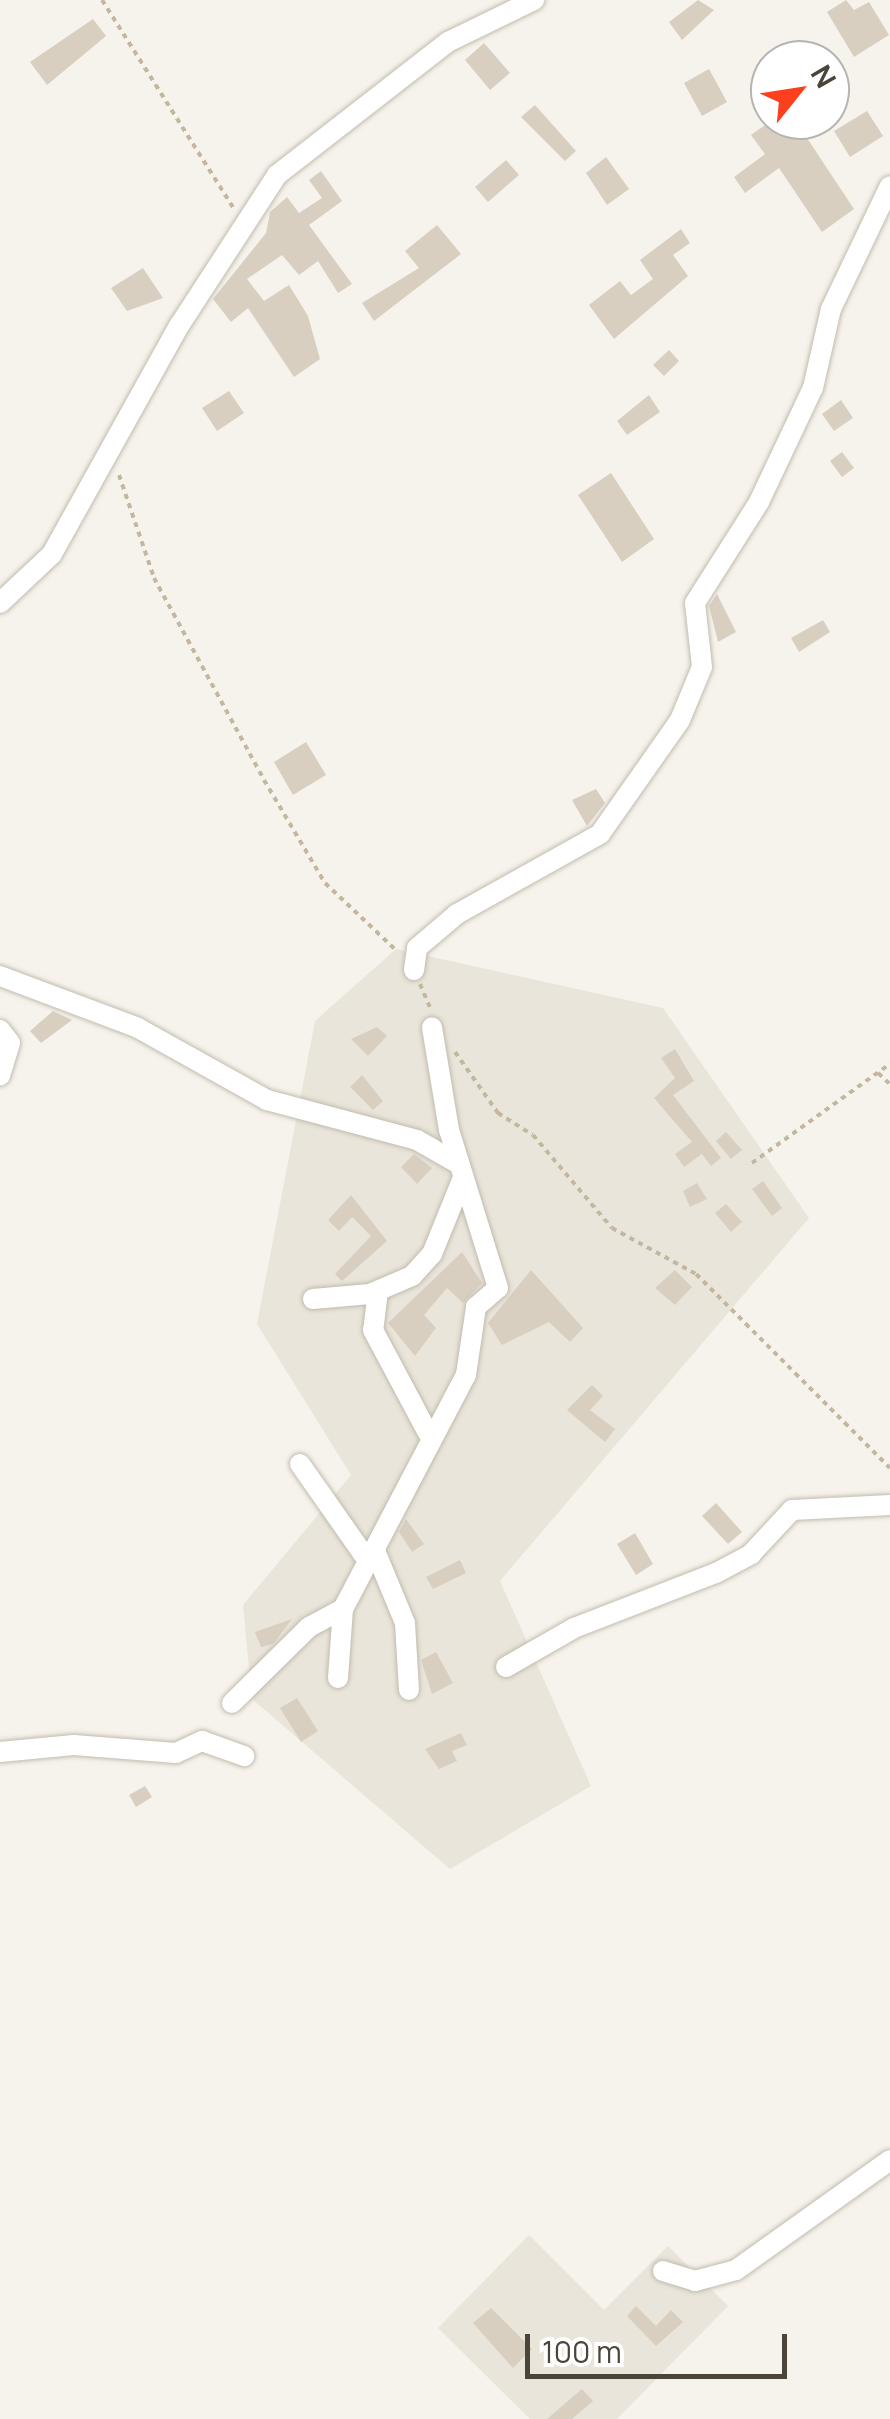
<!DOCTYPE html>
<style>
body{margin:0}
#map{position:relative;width:890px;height:2419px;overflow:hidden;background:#f6f3ec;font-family:Manrope,sans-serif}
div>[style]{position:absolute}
.residential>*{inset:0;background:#eae5da}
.building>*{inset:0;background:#d8cfc1}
.path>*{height:4px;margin-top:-2px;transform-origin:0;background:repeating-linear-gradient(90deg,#c4b79f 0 5px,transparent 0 10px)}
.roads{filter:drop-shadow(0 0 2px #c2bbae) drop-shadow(0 0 2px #c2bbae)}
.minor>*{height:20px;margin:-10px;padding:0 10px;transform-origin:10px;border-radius:10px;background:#fff}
span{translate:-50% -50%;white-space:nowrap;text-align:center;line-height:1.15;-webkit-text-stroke:9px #fff;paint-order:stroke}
.north{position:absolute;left:750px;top:40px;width:100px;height:100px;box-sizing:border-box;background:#fff;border:2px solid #b7b4b0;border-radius:50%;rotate:60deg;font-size:28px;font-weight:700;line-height:40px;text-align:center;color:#4b4439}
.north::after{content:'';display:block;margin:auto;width:35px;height:45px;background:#fc3f1d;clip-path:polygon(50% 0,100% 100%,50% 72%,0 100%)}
.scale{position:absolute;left:525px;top:2334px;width:262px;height:45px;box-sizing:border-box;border:5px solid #4b4439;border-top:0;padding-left:12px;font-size:30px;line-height:35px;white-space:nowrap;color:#4b4439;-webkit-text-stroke:8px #fff;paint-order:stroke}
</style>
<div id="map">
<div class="residential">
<i style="clip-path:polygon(396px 949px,663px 1008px,809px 1218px,500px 1581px,591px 1786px,450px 1869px,252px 1699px,243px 1605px,351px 1475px,257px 1324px,315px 1021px)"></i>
<i style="clip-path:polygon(529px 2235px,604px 2310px,668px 2246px,728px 2306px,617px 2419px,530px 2419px,438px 2328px)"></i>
</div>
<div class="building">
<i style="clip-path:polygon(698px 0,714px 10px,682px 40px,669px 22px)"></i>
<i style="clip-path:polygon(846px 0,854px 10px,869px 2px,889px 35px,854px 57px,827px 12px)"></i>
<i style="clip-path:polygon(93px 19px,106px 36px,47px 85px,30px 62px)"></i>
<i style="clip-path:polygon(484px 43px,510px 73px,490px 90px,465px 60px)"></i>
<i style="clip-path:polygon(709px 69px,727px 102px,702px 116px,684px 83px)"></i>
<i style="clip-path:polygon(535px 105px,576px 151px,565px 161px,521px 117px)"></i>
<i style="clip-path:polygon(867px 111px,883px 136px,850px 157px,834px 131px)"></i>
<i style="clip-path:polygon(772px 120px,789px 120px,809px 141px,854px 209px,822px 232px,779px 168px,745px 193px,734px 177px,765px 154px,751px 135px)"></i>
<i style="clip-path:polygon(606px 157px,629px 189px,607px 205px,586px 173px)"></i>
<i style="clip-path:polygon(506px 160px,519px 175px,488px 202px,475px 187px)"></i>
<i style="clip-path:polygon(321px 171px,342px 201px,309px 225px,352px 284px,338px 293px,318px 261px,299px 275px,282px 255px,247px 279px,264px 301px,289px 285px,308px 316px,320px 359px,294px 377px,248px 308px,231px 322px,213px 299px,266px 233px,270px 212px,287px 197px,299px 213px,322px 198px,309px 180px)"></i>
<i style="clip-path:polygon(437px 225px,461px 254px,374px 321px,362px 303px,419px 268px,405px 251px)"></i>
<i style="clip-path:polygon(681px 229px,690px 243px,673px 255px,688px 276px,614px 339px,589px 305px,620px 281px,631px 295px,653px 279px,640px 260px)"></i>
<i style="clip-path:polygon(143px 268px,163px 298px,127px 311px,111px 288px)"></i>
<i style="clip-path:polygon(669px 350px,679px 361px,664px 376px,653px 365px)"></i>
<i style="clip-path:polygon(229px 391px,244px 413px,217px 431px,202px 408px)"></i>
<i style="clip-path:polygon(649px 395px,660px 412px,627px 435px,617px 421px)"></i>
<i style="clip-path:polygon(841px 400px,853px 418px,834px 431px,822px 414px)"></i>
<i style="clip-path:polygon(842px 452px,854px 468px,842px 477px,830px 461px)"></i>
<i style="clip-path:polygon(611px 473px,654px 539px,622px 562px,578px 495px)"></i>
<i style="clip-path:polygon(717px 594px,736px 632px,718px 642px,709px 606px)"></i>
<i style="clip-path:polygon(823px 620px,830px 632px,799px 652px,791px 638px)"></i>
<i style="clip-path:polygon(306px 742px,326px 775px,293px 795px,274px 762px)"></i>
<i style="clip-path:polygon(596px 789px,605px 803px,587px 826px,572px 800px)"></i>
<i style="clip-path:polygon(53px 1011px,72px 1020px,41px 1043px,30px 1031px)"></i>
<i style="clip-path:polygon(377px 1027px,387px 1036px,368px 1056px,351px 1039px)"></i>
<i style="clip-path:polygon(675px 1049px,694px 1081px,673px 1095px,721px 1158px,711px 1166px,702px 1154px,684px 1167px,675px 1154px,692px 1142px,654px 1098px,675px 1078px,661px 1058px)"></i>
<i style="clip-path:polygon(362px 1075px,383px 1101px,373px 1110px,350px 1087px)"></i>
<i style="clip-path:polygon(726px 1132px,742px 1150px,731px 1159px,716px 1141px)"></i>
<i style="clip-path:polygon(414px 1154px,432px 1168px,417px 1184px,401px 1167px)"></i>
<i style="clip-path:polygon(763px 1181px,782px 1208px,772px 1216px,752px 1189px)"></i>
<i style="clip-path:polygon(697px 1183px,707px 1199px,690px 1207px,683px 1191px)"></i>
<i style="clip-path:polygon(351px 1195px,387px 1241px,342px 1281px,335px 1274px,371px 1236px,352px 1217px,339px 1231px,328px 1220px)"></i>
<i style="clip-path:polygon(726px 1204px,742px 1222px,731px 1232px,715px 1213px)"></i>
<i style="clip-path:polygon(462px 1252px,482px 1283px,463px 1303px,447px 1288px,424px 1315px,436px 1328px,415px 1356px,388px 1323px)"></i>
<i style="clip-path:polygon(531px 1270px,583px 1328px,570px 1342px,549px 1322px,502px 1345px,488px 1323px)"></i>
<i style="clip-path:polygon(675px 1270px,692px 1287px,675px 1305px,655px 1288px)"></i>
<i style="clip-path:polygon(592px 1385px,603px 1396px,590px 1410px,615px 1429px,605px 1442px,567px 1410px)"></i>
<i style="clip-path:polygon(716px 1503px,742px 1532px,728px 1544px,702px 1516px)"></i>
<i style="clip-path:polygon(406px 1519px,424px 1544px,412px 1552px,399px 1532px)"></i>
<i style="clip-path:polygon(635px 1533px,653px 1564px,636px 1575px,617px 1544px)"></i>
<i style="clip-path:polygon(460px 1560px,466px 1573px,433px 1589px,426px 1577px)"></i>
<i style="clip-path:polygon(292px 1619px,273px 1644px,261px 1647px,255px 1632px)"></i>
<i style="clip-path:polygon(436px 1652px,453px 1683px,432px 1694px,421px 1660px)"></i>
<i style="clip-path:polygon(297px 1698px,318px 1731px,301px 1742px,280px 1708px)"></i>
<i style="clip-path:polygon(461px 1733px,467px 1745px,452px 1751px,457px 1761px,439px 1769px,425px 1749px)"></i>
<i style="clip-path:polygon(145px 1786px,152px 1797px,136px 1807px,129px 1795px)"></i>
<i style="clip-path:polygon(636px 2306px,656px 2326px,671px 2310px,683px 2322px,656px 2346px,627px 2316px)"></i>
<i style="clip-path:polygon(491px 2308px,532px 2349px,513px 2368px,473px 2323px)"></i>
<i style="clip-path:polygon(582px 2389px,593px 2401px,572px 2419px,547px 2419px)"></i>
</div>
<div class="path">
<i style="left:102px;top:0;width:245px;rotate:57.7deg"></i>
<i style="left:119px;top:475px;width:109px;rotate:71.2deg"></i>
<i style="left:154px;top:578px;width:230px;rotate:61.4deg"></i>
<i style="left:264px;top:780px;width:120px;rotate:59.4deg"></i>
<i style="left:325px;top:883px;width:100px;rotate:43.4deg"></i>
<i style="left:420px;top:984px;width:25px;rotate:67deg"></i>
<i style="left:455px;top:1052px;width:75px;rotate:54.8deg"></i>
<i style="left:498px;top:1113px;width:41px;rotate:32.2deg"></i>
<i style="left:533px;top:1135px;width:122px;rotate:49.7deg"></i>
<i style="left:612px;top:1228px;width:96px;rotate:28.7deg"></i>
<i style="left:696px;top:1274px;width:274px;rotate:45deg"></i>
<i style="left:878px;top:1073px;width:16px;rotate:43deg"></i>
<i style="left:752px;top:1163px;width:170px;rotate:-35.7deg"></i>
</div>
<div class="roads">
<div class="minor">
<i style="left:0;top:603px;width:71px;rotate:-43.3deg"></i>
<i style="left:52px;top:554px;width:261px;rotate:-60.9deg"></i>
<i style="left:179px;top:326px;width:180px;rotate:-57deg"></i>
<i style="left:277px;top:175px;width:217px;rotate:-37.9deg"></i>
<i style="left:448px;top:42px;width:96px;rotate:-26deg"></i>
<i style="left:414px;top:970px;width:22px;rotate:-82deg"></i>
<i style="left:417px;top:948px;width:52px;rotate:-40.4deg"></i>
<i style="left:457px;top:914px;width:164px;rotate:-29.2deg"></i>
<i style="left:600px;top:834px;width:139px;rotate:-54.9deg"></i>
<i style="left:680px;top:720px;width:57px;rotate:-67.5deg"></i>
<i style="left:702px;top:667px;width:64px;rotate:-96.2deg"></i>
<i style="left:695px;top:603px;width:120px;rotate:-57.6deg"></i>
<i style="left:759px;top:502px;width:126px;rotate:-64.7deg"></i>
<i style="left:813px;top:388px;width:81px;rotate:-77.2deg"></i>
<i style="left:831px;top:309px;width:136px;rotate:-64.4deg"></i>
<i style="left:0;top:976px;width:147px;rotate:20.6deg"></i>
<i style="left:138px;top:1028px;width:148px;rotate:29.2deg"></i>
<i style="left:267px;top:1100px;width:155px;rotate:14.9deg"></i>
<i style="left:417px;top:1140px;width:46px;rotate:29.9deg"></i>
<i style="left:0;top:1030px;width:16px;rotate:52deg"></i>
<i style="left:10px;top:1043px;width:34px;rotate:107deg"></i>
<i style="left:378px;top:1291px;width:39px;rotate:97deg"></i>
<i style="left:373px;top:1330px;width:117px;rotate:61.9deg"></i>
<i style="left:313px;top:1299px;width:57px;rotate:-5deg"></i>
<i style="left:370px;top:1294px;width:46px;rotate:-23.2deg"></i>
<i style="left:412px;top:1276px;width:30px;rotate:-48deg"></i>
<i style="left:432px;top:1254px;width:80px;rotate:-67.9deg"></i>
<i style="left:300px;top:1464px;width:110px;rotate:55deg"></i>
<i style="left:363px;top:1554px;width:13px;rotate:-4deg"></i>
<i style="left:376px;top:1553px;width:76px;rotate:67.5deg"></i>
<i style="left:405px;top:1623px;width:67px;rotate:86.6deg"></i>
<i style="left:506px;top:1667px;width:78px;rotate:-29.8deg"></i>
<i style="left:574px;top:1628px;width:152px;rotate:-21.2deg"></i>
<i style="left:716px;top:1573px;width:40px;rotate:-28deg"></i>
<i style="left:751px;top:1554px;width:60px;rotate:-47deg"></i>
<i style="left:792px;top:1510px;width:98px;rotate:-2.9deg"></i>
<i style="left:338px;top:1678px;width:69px;rotate:-85.9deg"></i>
<i style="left:343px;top:1609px;width:264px;rotate:-62.3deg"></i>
<i style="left:466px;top:1375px;width:69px;rotate:-81.6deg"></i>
<i style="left:476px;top:1307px;width:29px;rotate:-41deg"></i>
<i style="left:498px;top:1288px;width:165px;rotate:-107.2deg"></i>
<i style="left:449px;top:1130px;width:104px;rotate:-99.4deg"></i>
<i style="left:232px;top:1703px;width:108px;rotate:-44.6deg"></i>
<i style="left:309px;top:1627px;width:38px;rotate:-28deg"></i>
<i style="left:0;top:1752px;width:74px;rotate:-5.4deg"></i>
<i style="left:74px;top:1745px;width:102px;rotate:4.5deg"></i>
<i style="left:176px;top:1753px;width:29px;rotate:-25deg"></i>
<i style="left:202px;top:1741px;width:45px;rotate:19.7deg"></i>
<i style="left:663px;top:2271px;width:34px;rotate:17deg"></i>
<i style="left:695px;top:2281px;width:42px;rotate:-15deg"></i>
<i style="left:736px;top:2270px;width:189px;rotate:-35.5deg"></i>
</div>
</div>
<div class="north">N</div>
<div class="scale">100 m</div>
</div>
